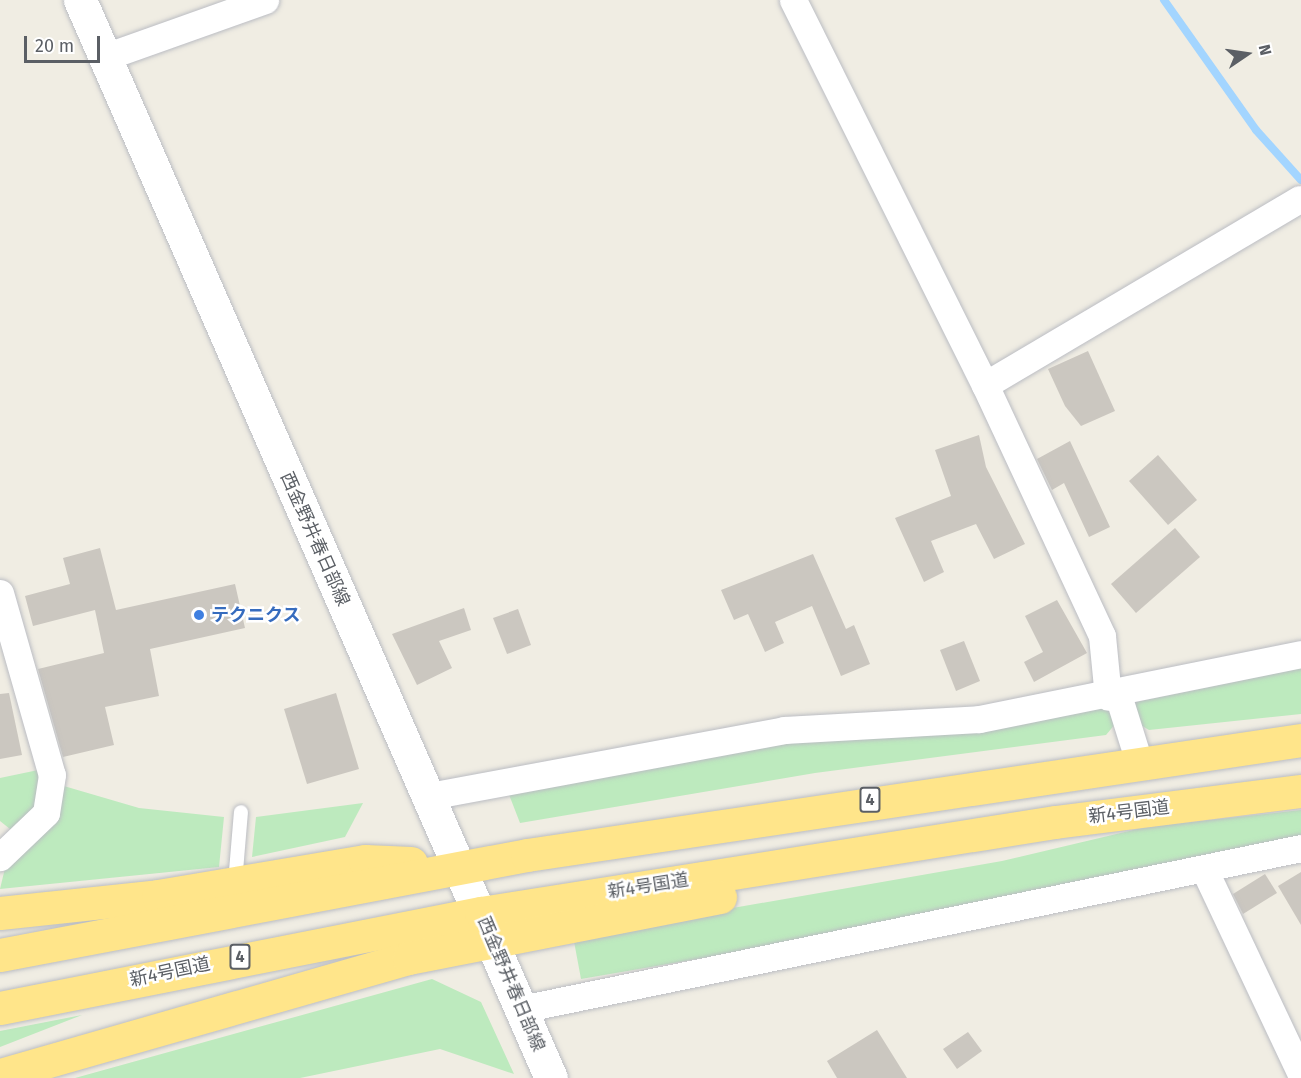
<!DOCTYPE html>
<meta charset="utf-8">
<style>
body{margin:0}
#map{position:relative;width:1301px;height:1078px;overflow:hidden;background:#f0ede3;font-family:"Fira Sans","Noto Sans JP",sans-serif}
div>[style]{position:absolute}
.green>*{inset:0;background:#bdeabe}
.stream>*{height:8px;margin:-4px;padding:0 4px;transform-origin:4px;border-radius:4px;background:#a3d5ff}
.building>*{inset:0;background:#cbc7c0}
.roads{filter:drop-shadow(0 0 2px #bbbdc3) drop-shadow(0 0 2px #bbbdc3)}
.lane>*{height:14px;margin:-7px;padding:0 7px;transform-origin:7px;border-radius:7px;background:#fff}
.street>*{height:27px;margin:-13.5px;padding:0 13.5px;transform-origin:13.5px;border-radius:13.5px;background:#fff}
.secondary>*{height:33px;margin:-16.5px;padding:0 16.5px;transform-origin:16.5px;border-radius:16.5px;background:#fff}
.highway>*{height:33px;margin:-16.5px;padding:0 16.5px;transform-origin:16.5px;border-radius:16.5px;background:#ffe58a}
.dots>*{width:16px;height:16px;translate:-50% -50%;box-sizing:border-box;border:3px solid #fff;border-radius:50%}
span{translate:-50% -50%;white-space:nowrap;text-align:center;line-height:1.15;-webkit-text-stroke:5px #fff;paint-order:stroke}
.shield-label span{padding:2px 4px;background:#fff;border:2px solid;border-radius:4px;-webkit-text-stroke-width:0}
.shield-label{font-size:16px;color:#5b5f65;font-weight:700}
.street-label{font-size:18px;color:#5b5f65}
.shop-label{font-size:18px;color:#366cbe;font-weight:700}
.left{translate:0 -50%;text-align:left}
.north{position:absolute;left:1217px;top:24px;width:60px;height:60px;-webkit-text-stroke:4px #fff;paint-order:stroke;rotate:77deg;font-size:16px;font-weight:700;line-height:24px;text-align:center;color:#5b5f65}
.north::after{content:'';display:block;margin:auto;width:21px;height:27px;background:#5b5f65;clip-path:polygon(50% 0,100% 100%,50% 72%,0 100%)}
.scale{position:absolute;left:24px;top:36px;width:76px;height:27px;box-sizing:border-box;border:3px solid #5b5f65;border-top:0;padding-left:8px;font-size:18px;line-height:21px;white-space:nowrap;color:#5b5f65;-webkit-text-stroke:4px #fff;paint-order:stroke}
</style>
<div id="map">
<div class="green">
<i style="clip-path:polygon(1301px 668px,1301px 714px,1149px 730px,1139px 724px,1131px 703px)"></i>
<i style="clip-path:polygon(1113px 705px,1121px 717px,1106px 735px,815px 773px,520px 823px,508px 792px,770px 744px)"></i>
<i style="clip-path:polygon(43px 769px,44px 802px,15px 833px,0 821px,0 778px)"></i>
<i style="clip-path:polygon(57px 784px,139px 808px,224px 817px,219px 867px,0 889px,6px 864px)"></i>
<i style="clip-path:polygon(363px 803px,345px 837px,252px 857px,256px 817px)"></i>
<i style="clip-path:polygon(1301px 810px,1301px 838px,865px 930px,581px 979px,573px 936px,1002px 861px,1146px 827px)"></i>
<i style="clip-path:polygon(432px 979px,481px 1002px,514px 1074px,440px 1049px,300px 1078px,75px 1078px)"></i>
<i style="clip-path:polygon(82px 1015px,0 1047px,0 1031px)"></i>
</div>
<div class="stream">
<i style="left:1164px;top:0;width:159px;rotate:54.7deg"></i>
<i style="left:1256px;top:130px;width:67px;rotate:48deg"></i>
</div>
<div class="building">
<i style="clip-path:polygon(1088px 351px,1115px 411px,1081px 426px,1065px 406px,1048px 369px)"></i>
<i style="clip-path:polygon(979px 435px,986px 467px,1025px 544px,994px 559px,976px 524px,931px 541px,944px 572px,924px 582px,895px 518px,951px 496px,935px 450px)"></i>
<i style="clip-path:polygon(1070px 441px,1110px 527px,1089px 537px,1064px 483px,1052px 490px,1037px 459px)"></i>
<i style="clip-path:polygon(1158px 455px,1197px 500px,1168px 525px,1129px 481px)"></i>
<i style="clip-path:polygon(1175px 528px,1200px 557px,1136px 613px,1111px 584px)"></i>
<i style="clip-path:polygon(100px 548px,116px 610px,235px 584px,245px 628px,150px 649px,159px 696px,105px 707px,114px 745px,63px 757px,38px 669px,104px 653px,95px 610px,33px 626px,25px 596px,70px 584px,63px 558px)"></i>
<i style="clip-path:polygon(813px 554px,846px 629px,854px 625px,870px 664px,841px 676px,812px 606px,775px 622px,784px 643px,765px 652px,748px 614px,734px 620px,721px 590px)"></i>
<i style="clip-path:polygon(1057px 600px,1087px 653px,1034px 682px,1024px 662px,1043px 652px,1025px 616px)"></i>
<i style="clip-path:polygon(464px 608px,471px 630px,439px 641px,452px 668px,417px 685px,392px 634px)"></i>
<i style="clip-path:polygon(518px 609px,531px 645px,507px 654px,493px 618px)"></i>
<i style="clip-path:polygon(964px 641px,980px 681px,956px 691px,940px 650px)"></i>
<i style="clip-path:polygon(9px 693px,22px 755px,0 759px,0 694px)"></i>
<i style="clip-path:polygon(336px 693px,359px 769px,307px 784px,284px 709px)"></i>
<i style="clip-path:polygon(1301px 872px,1301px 925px,1278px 886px)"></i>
<i style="clip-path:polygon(1265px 874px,1277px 893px,1243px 914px,1233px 894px)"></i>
<i style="clip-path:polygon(877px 1030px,907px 1078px,837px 1078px,827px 1061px)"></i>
<i style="clip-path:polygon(968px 1032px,982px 1051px,957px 1069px,943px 1049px)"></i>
</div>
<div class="roads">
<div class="lane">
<i style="left:235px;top:883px;width:71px;rotate:-85.2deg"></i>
</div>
<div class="street">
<i style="left:793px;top:0;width:430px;rotate:63.5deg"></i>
<i style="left:985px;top:385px;width:277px;rotate:65deg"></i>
<i style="left:1102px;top:636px;width:61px;rotate:84.4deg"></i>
<i style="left:105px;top:57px;width:170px;rotate:-19.6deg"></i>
<i style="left:985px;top:385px;width:365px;rotate:-30.6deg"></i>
<i style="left:0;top:593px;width:189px;rotate:74.1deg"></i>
<i style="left:52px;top:775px;width:38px;rotate:99deg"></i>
<i style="left:46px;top:813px;width:64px;rotate:136.3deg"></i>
<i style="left:1118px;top:695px;width:70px;rotate:72.6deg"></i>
<i style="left:429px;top:796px;width:361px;rotate:-10.5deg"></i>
<i style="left:784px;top:730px;width:195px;rotate:-3.2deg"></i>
<i style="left:979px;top:719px;width:328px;rotate:-11.4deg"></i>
<i style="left:1205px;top:871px;width:225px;rotate:64.7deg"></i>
<i style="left:521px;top:1009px;width:796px;rotate:-11.66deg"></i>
</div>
<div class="secondary">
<i style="left:80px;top:0;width:1176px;rotate:66.4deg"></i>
</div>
<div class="highway">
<i style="left:0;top:913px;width:159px;rotate:-6.1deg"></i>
<i style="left:158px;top:896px;width:210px;rotate:-9.6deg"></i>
<i style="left:365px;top:861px;width:46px;rotate:2.5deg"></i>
<i style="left:0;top:955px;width:536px;rotate:-10.74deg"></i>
<i style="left:527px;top:855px;width:782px;rotate:-8.45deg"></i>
<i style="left:0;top:1008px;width:490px;rotate:-11.2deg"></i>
<i style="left:481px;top:913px;width:581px;rotate:-9.01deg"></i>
<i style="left:1055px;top:822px;width:248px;rotate:-7.2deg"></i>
<i style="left:0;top:1075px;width:425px;rotate:-16deg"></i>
<i style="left:409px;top:958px;width:317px;rotate:-11.1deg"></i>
</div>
</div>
<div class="dots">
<i style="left:199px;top:615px;background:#3f7fe0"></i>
</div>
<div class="shield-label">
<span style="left:870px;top:800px">4</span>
<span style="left:240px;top:957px">4</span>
</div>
<div class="street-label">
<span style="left:315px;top:539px;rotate:66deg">西金野井春日部線</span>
<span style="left:1129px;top:812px;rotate:-7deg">新4号国道</span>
<span style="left:648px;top:886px;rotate:-9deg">新4号国道</span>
<span style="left:170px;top:972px;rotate:-12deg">新4号国道</span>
<span style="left:511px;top:984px;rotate:67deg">西金野井春日部線</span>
</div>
<div class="shop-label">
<span class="left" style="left:211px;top:615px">テクニクス</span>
</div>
<div class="north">N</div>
<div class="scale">20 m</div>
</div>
